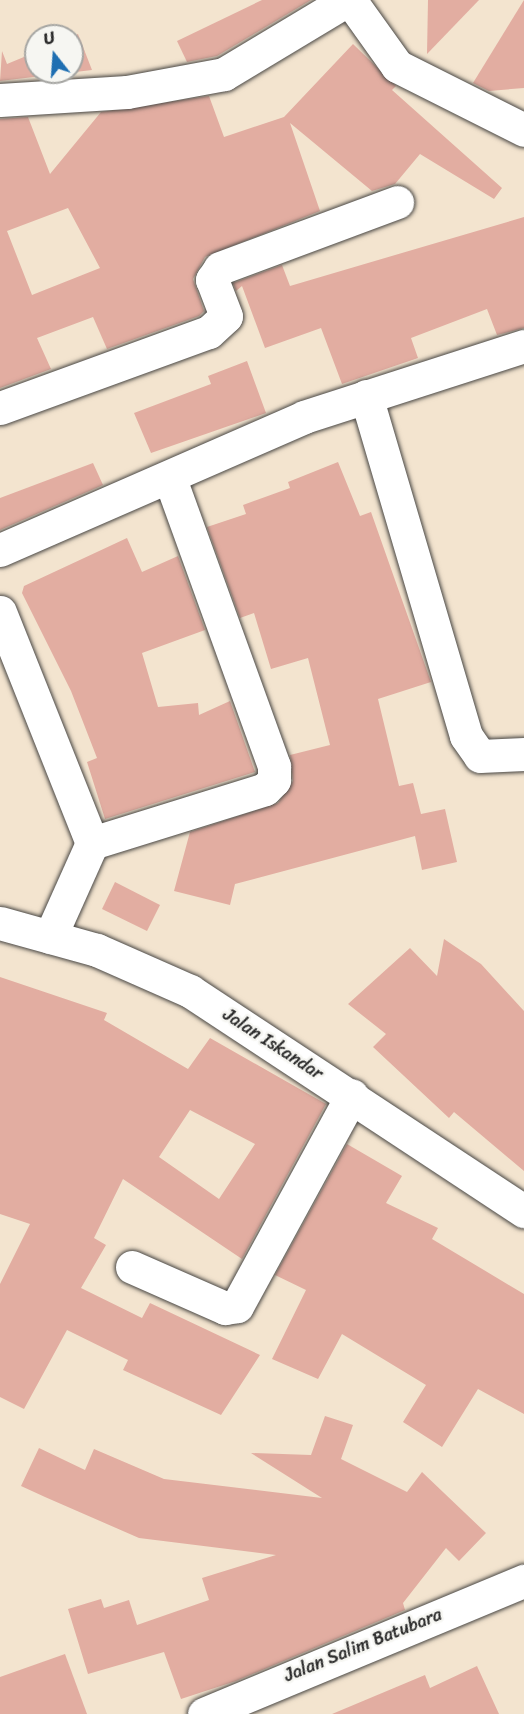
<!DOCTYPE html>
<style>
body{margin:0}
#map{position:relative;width:524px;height:1714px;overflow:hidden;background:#f3e4cf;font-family:Sriracha,sans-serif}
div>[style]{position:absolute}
.building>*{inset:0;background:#e2ada1}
.roads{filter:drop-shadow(0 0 2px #494744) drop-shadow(0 0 2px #494744)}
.minor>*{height:33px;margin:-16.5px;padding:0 16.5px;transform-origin:16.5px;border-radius:16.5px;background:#fff}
span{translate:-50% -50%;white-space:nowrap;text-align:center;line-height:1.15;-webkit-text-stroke:5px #f6f6f2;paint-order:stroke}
.street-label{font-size:18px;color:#2b2b2b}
.north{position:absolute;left:24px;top:24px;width:60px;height:60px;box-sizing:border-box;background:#f6f6f2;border:2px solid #a5a5a2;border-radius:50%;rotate:343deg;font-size:16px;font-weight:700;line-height:24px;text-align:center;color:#2b2b2b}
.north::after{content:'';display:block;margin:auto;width:21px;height:27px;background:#1f6fb2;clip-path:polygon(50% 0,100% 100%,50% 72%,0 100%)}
</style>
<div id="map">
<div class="building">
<i style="clip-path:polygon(262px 0,311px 0,217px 56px,187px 62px,177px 41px)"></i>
<i style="clip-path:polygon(428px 0,479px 0,427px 54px)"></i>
<i style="clip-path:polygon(524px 0,524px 88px,489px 91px,473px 83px)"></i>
<i style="clip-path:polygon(78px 34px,92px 70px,0 81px,2px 51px,7px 64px,36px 52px,36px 72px,72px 72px,72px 37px)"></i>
<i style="clip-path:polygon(evenodd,353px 44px,396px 86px,392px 90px,502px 188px,494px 199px,420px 154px,395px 184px,372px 191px,290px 123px,320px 211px,205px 257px,193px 279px,204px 311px,199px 316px,107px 349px,93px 317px,37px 338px,51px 369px,0 388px,0 119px,28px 117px,50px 174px,101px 112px,209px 96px,224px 137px,284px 117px,353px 44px,68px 208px,100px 268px,32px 295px,7px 231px,68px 208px)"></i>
<i style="clip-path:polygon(524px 217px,524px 328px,497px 335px,487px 309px,411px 338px,418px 358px,342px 384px,321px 328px,265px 348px,242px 286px,236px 291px,233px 283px,282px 265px,290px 286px)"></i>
<i style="clip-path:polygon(247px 361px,266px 413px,151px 453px,134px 413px,211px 384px,208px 376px)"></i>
<i style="clip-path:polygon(338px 462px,360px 516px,371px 512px,431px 682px,378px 699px,399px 786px,413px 783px,421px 814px,445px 809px,457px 862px,422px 870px,415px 836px,235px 884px,230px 905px,174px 891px,190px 832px,278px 803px,293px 781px,290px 755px,330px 745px,308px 658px,271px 669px,254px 613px,240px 618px,207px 527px,246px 514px,243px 505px,290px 488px,288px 482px)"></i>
<i style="clip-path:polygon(93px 463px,103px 485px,0 530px,0 498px)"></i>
<i style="clip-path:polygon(127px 538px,142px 572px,178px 556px,205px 630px,142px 653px,158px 707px,198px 703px,199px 715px,230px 701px,255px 772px,105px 819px,87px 762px,97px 758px,71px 691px,22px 593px,24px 586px)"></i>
<i style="clip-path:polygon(115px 882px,160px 905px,147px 931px,102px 909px)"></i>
<i style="clip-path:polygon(444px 939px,481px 964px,524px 1011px,524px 1171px,454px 1112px,449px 1118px,373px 1047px,386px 1034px,348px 1004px,410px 948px,437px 976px)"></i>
<i style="clip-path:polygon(evenodd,0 977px,107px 1013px,104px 1020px,188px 1069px,210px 1038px,326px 1104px,242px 1259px,123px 1179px,94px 1238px,106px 1245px,81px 1288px,142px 1318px,150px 1303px,260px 1355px,221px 1415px,123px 1370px,128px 1360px,67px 1330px,24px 1409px,0 1397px,0 1284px,30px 1224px,0 1214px,0 977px,190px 1110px,255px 1144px,219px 1199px,159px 1157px,190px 1110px)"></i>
<i style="clip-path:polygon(347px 1144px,402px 1176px,386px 1203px,438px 1228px,432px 1239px,524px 1294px,524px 1414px,478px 1389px,442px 1447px,403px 1422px,426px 1385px,342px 1334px,318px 1379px,272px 1359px,306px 1290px,275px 1275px)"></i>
<i style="clip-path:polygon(325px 1416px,353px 1425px,341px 1459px,407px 1492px,422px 1472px,486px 1533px,459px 1561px,446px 1548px,403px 1603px,405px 1610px,236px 1681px,181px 1699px,164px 1652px,88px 1674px,68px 1609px,101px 1599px,104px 1608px,129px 1600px,137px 1625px,209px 1600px,202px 1578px,276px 1555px,139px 1538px,45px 1497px,21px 1486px,39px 1448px,85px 1470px,94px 1449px,164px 1479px,322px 1498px,251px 1453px,311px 1455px)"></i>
<i style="clip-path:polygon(65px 1654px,87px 1714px,0 1714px,0 1677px)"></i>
<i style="clip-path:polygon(477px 1666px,499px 1714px,332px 1714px,425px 1675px,430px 1688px)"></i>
</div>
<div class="roads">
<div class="minor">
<i style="left:350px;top:0;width:81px;rotate:54.5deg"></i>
<i style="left:397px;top:66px;width:142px;rotate:26.7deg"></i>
<i style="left:0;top:100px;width:127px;rotate:-3.6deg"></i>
<i style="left:127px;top:92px;width:99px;rotate:-10.5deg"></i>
<i style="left:224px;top:74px;width:144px;rotate:-31deg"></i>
<i style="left:366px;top:396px;width:354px;rotate:73.6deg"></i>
<i style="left:466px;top:736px;width:24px;rotate:55deg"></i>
<i style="left:480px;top:756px;width:44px;rotate:-2.6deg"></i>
<i style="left:0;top:408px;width:222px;rotate:-20deg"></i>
<i style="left:209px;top:332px;width:23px;rotate:-43deg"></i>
<i style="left:226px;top:316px;width:39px;rotate:-111deg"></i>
<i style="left:212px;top:280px;width:14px;rotate:-56deg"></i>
<i style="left:220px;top:268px;width:189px;rotate:-20.4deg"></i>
<i style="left:0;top:550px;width:332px;rotate:-23.6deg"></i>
<i style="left:304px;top:417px;width:231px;rotate:-17.9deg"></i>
<i style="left:0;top:612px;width:249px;rotate:68.3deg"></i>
<i style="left:0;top:923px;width:101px;rotate:15.6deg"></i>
<i style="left:97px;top:950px;width:102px;rotate:23.8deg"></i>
<i style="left:190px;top:991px;width:400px;rotate:33.4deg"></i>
<i style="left:50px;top:937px;width:103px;rotate:-65.9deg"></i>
<i style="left:92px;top:843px;width:181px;rotate:-17.3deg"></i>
<i style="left:265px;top:789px;width:13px;rotate:-45deg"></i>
<i style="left:274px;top:780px;width:14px;rotate:-90deg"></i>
<i style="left:274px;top:766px;width:305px;rotate:-109.9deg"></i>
<i style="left:132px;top:1267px;width:102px;rotate:23.8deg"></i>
<i style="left:225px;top:1308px;width:12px;rotate:-9deg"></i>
<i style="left:237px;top:1306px;width:240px;rotate:-61.4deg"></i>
<i style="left:204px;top:1714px;width:347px;rotate:-22.6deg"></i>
</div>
</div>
<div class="street-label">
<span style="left:273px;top:1044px;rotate:33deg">Jalan Iskandar</span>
<span style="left:363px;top:1645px;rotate:-22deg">Jalan Salim Batubara</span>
</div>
<div class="north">U</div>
</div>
